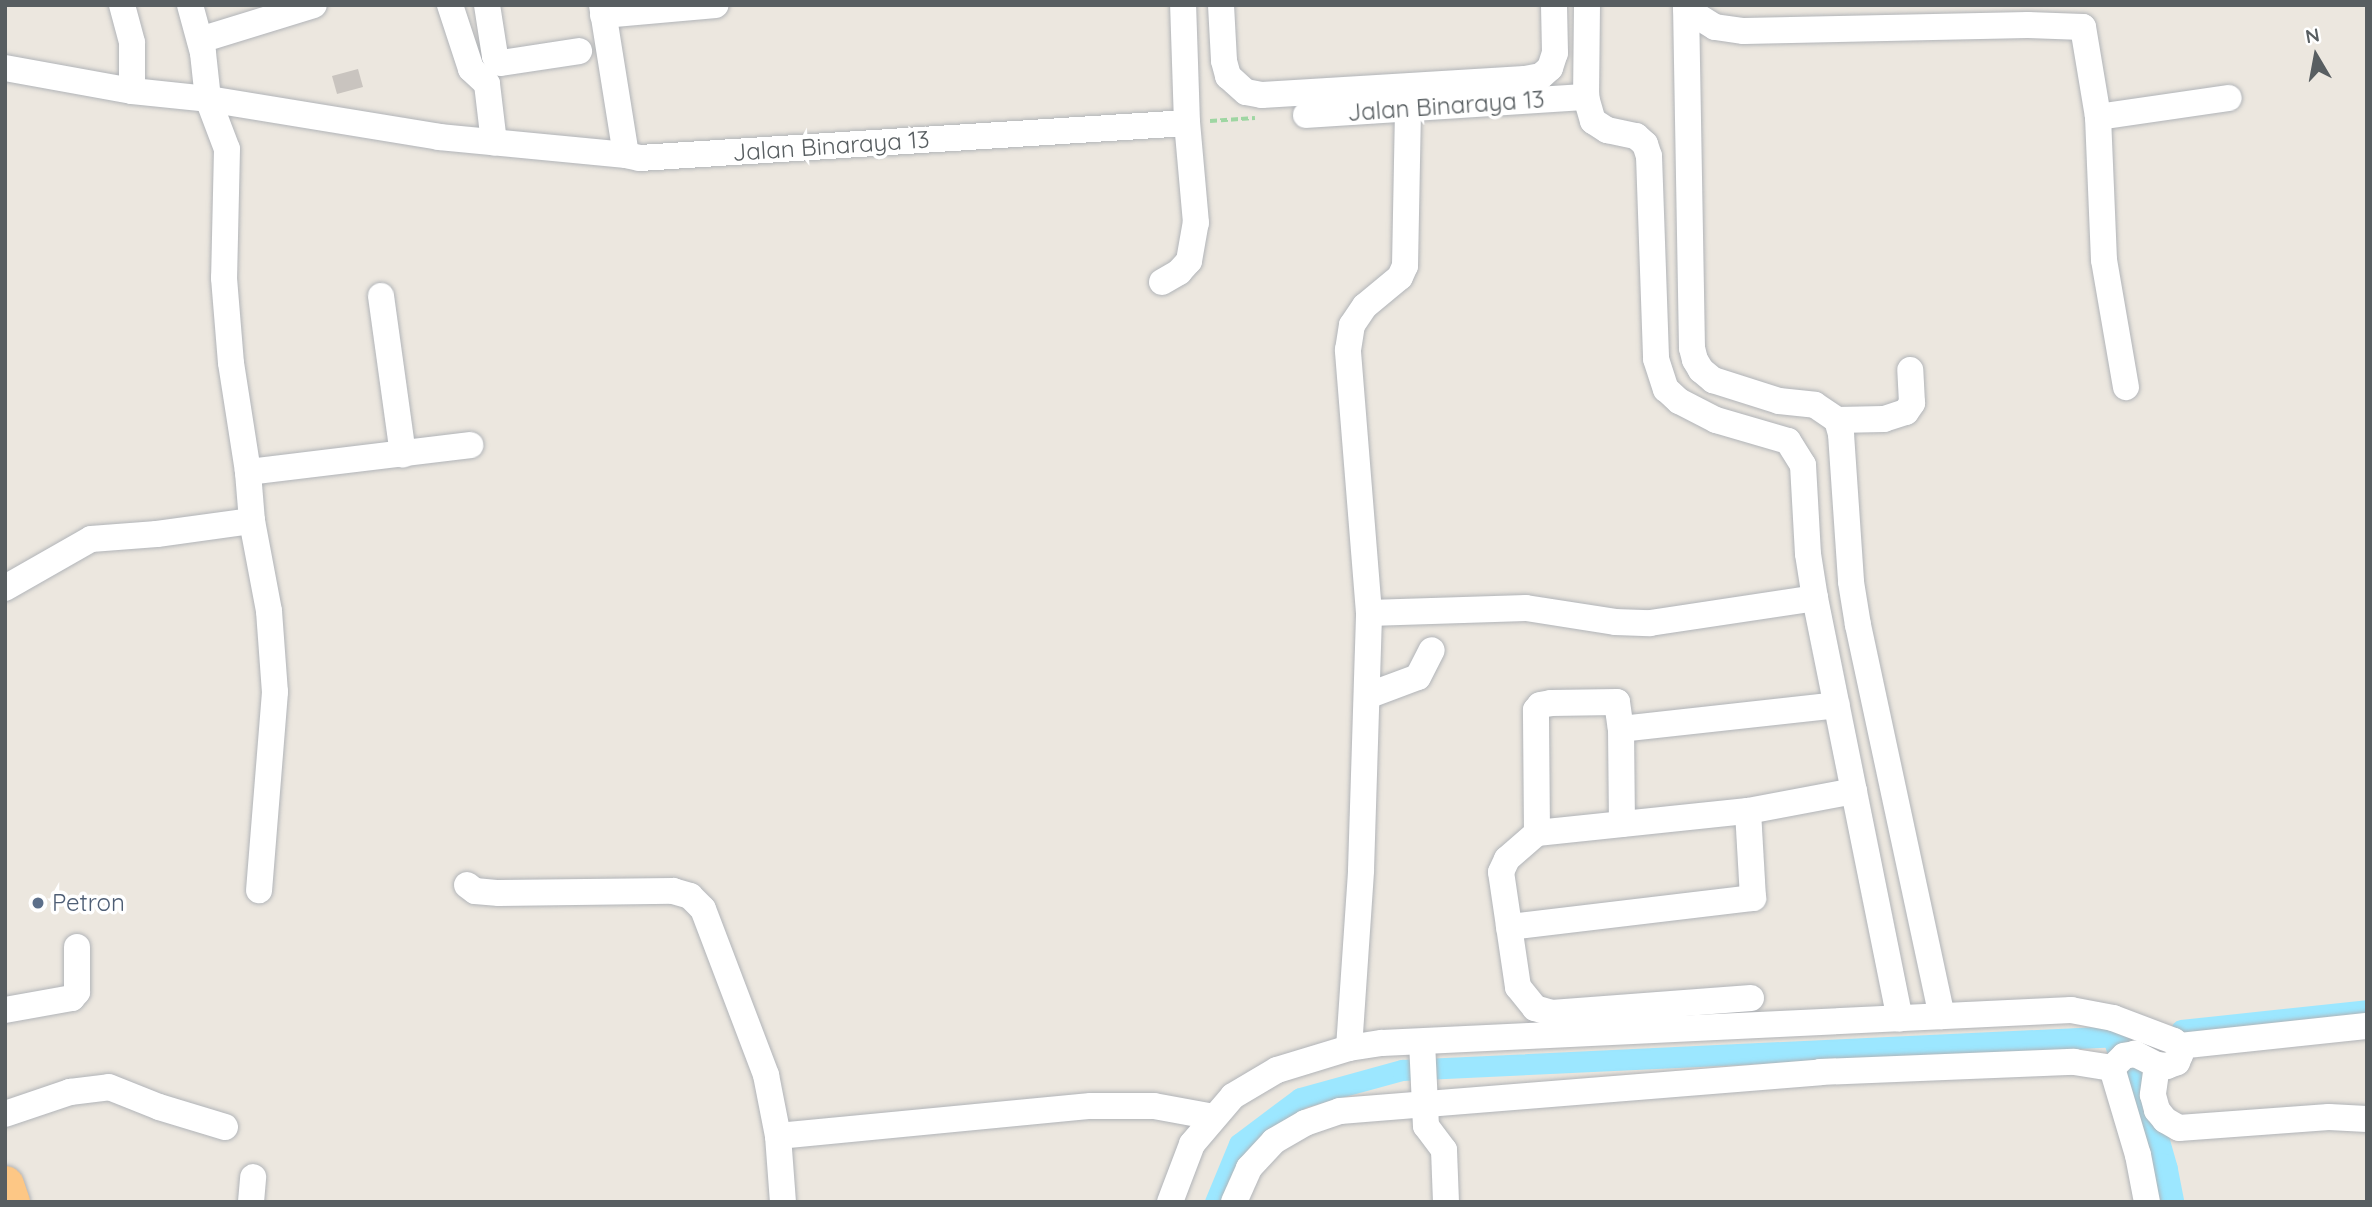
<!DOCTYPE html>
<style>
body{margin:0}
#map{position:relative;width:2372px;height:1207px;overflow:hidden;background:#ece7df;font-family:Quicksand,sans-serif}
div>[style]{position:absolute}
.canal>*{height:21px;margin:-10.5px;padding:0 10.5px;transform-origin:10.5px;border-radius:10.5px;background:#9ce7ff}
.river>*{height:35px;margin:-17.5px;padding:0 17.5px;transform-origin:17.5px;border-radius:17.5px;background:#9ce7ff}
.building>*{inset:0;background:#c9c4bf}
.path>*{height:3.5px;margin-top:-1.75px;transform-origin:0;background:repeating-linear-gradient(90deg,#9ed6a2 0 7px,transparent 0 10.5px)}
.roads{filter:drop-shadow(0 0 2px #b1b4b8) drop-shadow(0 0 2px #b1b4b8)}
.minor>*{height:26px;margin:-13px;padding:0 13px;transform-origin:13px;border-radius:13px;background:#fff}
.highway>*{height:38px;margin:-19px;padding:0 19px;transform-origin:19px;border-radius:19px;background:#fdc785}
.dots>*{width:19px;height:19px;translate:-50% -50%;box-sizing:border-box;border:4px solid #fff;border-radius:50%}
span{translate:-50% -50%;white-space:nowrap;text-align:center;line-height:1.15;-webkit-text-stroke:7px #fff;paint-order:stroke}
.street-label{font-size:24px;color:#585e61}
.service-label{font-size:24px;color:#4e5e75}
.left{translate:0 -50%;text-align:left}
.frame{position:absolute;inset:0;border:7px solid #585e61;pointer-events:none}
.north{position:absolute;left:2281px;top:21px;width:70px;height:70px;-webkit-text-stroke:5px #fff;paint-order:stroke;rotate:350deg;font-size:19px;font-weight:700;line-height:28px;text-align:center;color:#585e61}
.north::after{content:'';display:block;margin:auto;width:24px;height:32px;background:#585e61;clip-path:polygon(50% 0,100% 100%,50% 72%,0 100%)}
</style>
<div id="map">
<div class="canal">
<i style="left:2181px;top:1030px;width:187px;rotate:-6.1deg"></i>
<i style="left:1215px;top:1202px;width:63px;rotate:-67.5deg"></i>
<i style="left:1239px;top:1144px;width:76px;rotate:-37deg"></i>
<i style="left:1300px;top:1098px;width:106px;rotate:-15.4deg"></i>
<i style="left:1402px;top:1070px;width:719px;rotate:-2.71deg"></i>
</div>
<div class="river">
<i style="left:2120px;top:1036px;width:10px;rotate:73deg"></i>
<i style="left:2132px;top:1071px;width:103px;rotate:74.2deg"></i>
<i style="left:2160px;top:1170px;width:33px;rotate:79deg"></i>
</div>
<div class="building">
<i style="clip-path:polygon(358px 69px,363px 87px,337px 94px,332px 76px)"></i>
</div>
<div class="path">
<i style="left:1210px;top:121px;width:45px;rotate:-3.8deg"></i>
</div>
<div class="roads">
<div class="minor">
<i style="left:122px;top:5px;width:39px;rotate:75deg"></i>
<i style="left:132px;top:43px;width:48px;rotate:90deg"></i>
<i style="left:190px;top:5px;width:50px;rotate:74.8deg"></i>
<i style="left:203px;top:53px;width:46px;rotate:83.8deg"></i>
<i style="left:208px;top:99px;width:53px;rotate:69.2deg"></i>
<i style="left:227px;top:149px;width:129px;rotate:91.3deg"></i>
<i style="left:224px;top:278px;width:85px;rotate:85.3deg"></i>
<i style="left:231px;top:363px;width:110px;rotate:81.1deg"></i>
<i style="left:248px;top:472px;width:224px;rotate:-6.9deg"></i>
<i style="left:450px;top:5px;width:67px;rotate:71.8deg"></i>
<i style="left:471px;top:69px;width:22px;rotate:43deg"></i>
<i style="left:487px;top:84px;width:59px;rotate:83.2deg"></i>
<i style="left:487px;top:5px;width:52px;rotate:81.1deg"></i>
<i style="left:495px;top:56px;width:9px;rotate:49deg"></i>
<i style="left:501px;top:63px;width:79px;rotate:-8.7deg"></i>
<i style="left:602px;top:5px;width:152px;rotate:80.9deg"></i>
<i style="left:626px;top:155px;width:14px;rotate:12deg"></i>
<i style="left:640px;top:158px;width:548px;rotate:-3.66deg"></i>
<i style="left:1221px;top:5px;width:56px;rotate:86.9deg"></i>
<i style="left:1224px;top:61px;width:16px;rotate:75deg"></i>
<i style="left:1228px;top:76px;width:24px;rotate:42deg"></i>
<i style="left:1246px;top:92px;width:16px;rotate:11deg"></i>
<i style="left:1262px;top:95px;width:263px;rotate:-3.5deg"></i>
<i style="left:1525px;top:79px;width:16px;rotate:-11deg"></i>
<i style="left:1541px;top:76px;width:12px;rotate:-42deg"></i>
<i style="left:1550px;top:68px;width:16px;rotate:-72deg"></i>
<i style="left:1555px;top:53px;width:48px;rotate:-91.2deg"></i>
<i style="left:1587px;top:5px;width:92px;rotate:90.6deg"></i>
<i style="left:1586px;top:97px;width:25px;rotate:74deg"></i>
<i style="left:1593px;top:121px;width:17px;rotate:33deg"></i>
<i style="left:1607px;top:130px;width:30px;rotate:12deg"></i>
<i style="left:1636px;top:136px;width:12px;rotate:42deg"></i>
<i style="left:1645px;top:144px;width:13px;rotate:72deg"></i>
<i style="left:1649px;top:156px;width:203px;rotate:88deg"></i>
<i style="left:1656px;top:359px;width:32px;rotate:72deg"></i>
<i style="left:1666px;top:389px;width:18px;rotate:43deg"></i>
<i style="left:1679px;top:401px;width:42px;rotate:27.2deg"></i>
<i style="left:1716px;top:420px;width:75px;rotate:16.3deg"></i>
<i style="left:1788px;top:441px;width:28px;rotate:58deg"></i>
<i style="left:1803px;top:465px;width:89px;rotate:86.8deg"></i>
<i style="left:1808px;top:554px;width:45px;rotate:81deg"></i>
<i style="left:1815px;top:598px;width:429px;rotate:78.6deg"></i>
<i style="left:1686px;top:5px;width:343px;rotate:89deg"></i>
<i style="left:1692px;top:348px;width:12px;rotate:76deg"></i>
<i style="left:1695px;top:360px;width:12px;rotate:59deg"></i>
<i style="left:1701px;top:370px;width:16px;rotate:40deg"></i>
<i style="left:1713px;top:380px;width:69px;rotate:17.7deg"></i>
<i style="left:1779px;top:401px;width:36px;rotate:6deg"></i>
<i style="left:1815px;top:405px;width:27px;rotate:34deg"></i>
<i style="left:1837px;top:420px;width:15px;rotate:74deg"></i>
<i style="left:1841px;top:434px;width:148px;rotate:86.1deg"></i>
<i style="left:1851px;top:582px;width:44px;rotate:80.8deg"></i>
<i style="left:1858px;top:625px;width:400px;rotate:77.9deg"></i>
<i style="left:1686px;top:9px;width:34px;rotate:32deg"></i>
<i style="left:1715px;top:27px;width:29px;rotate:8deg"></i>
<i style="left:1744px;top:31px;width:284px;rotate:-1.2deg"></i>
<i style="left:2028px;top:25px;width:55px;rotate:2.1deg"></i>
<i style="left:2083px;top:27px;width:91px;rotate:80.5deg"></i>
<i style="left:2098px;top:117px;width:143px;rotate:87.6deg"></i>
<i style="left:2104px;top:260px;width:129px;rotate:80.2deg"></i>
<i style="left:603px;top:15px;width:113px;rotate:-5.1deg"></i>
<i style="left:200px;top:40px;width:119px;rotate:-17.1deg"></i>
<i style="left:5px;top:68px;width:129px;rotate:10.3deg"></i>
<i style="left:132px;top:91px;width:76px;rotate:6deg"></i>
<i style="left:208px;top:99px;width:234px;rotate:9.3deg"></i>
<i style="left:439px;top:137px;width:188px;rotate:5.5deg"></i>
<i style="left:1306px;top:115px;width:281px;rotate:-3.7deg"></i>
<i style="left:2098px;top:117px;width:132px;rotate:-8.3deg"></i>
<i style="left:1162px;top:282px;width:20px;rotate:-30deg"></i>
<i style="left:1179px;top:272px;width:15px;rotate:-48deg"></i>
<i style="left:1189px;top:261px;width:39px;rotate:-80deg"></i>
<i style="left:1196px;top:223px;width:100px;rotate:-95.1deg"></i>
<i style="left:1187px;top:123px;width:118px;rotate:-91.9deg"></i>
<i style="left:381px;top:296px;width:160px;rotate:82.1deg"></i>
<i style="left:1837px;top:420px;width:47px;rotate:-1.2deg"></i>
<i style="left:1884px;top:419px;width:23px;rotate:-18deg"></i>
<i style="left:1906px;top:412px;width:11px;rotate:-56deg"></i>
<i style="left:1912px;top:403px;width:33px;rotate:-93deg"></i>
<i style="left:252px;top:521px;width:92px;rotate:79.3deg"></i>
<i style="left:269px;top:611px;width:81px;rotate:85.8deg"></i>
<i style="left:275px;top:692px;width:199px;rotate:94.6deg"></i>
<i style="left:5px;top:588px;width:99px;rotate:-29.7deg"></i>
<i style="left:91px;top:539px;width:66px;rotate:-4.3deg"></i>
<i style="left:157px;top:534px;width:96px;rotate:-7.8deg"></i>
<i style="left:252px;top:521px;width:49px;rotate:-94.7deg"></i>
<i style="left:1369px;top:613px;width:157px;rotate:-1.8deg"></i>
<i style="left:1526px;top:608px;width:90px;rotate:8.9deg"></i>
<i style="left:1615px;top:622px;width:35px;rotate:2deg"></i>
<i style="left:1650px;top:623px;width:167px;rotate:-8.6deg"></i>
<i style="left:1367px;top:696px;width:54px;rotate:-20.4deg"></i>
<i style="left:1418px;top:677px;width:30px;rotate:-63deg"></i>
<i style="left:1621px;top:729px;width:217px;rotate:-6.3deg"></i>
<i style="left:1537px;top:833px;width:123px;rotate:-90.5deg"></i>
<i style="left:1536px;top:710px;width:6px;rotate:-51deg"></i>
<i style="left:1540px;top:705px;width:11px;rotate:-10deg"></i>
<i style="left:1551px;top:703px;width:66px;rotate:-0.9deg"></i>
<i style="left:1617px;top:702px;width:27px;rotate:82deg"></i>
<i style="left:1621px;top:729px;width:95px;rotate:89.4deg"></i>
<i style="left:467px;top:885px;width:10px;rotate:37deg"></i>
<i style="left:475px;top:891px;width:24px;rotate:5deg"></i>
<i style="left:499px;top:893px;width:174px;rotate:-0.7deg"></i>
<i style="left:673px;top:891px;width:18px;rotate:16deg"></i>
<i style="left:690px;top:896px;width:18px;rotate:45deg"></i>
<i style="left:703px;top:909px;width:178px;rotate:69.2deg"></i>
<i style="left:766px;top:1075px;width:62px;rotate:78.9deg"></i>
<i style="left:778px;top:1136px;width:66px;rotate:85.7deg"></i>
<i style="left:1509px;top:927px;width:246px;rotate:-6.8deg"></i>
<i style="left:1753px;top:898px;width:87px;rotate:-93.3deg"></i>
<i style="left:1751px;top:998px;width:200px;rotate:175.7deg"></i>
<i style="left:1552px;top:1013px;width:18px;rotate:-164deg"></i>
<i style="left:1535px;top:1008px;width:27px;rotate:-129deg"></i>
<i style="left:1518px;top:987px;width:116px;rotate:-98.4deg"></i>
<i style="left:1501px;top:872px;width:14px;rotate:-65deg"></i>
<i style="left:1507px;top:859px;width:40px;rotate:-41deg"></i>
<i style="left:1537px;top:833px;width:212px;rotate:-6deg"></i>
<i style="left:1748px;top:811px;width:108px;rotate:-10.7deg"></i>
<i style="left:5px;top:1010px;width:68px;rotate:-10.2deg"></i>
<i style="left:72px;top:998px;width:8px;rotate:-50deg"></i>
<i style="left:77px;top:992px;width:45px;rotate:-90deg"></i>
<i style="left:1422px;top:1042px;width:84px;rotate:87.3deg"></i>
<i style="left:1426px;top:1126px;width:30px;rotate:53deg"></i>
<i style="left:1444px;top:1150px;width:52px;rotate:87.8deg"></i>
<i style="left:2179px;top:1046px;width:189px;rotate:-6.1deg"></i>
<i style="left:1349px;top:1048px;width:178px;rotate:-86.1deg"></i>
<i style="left:1361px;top:870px;width:257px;rotate:-88.2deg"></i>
<i style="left:1369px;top:613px;width:264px;rotate:-94.6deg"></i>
<i style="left:1348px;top:350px;width:25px;rotate:-81deg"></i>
<i style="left:1352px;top:325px;width:23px;rotate:-56deg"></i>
<i style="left:1365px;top:306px;width:45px;rotate:-39.6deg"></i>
<i style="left:1400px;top:277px;width:12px;rotate:-66deg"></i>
<i style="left:1405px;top:266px;width:158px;rotate:-88.9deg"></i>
<i style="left:2157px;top:1065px;width:30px;rotate:98deg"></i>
<i style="left:2153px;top:1095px;width:16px;rotate:75deg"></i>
<i style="left:2157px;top:1110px;width:13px;rotate:51deg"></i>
<i style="left:2165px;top:1120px;width:16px;rotate:30deg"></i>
<i style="left:2179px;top:1128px;width:150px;rotate:-4.2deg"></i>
<i style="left:2329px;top:1117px;width:38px;rotate:3deg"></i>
<i style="left:5px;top:1114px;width:69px;rotate:-18.7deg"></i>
<i style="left:70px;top:1092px;width:39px;rotate:-7deg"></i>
<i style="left:109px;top:1087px;width:54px;rotate:21.8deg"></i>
<i style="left:159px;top:1107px;width:69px;rotate:16.9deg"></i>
<i style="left:778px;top:1136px;width:314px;rotate:-5.5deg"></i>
<i style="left:1091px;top:1106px;width:63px"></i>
<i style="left:1154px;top:1106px;width:61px;rotate:10.4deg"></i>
<i style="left:251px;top:1202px;width:25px;rotate:-85deg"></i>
<i style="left:1170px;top:1202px;width:62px;rotate:-69.2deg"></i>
<i style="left:1192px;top:1144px;width:63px;rotate:-49.5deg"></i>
<i style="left:1233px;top:1096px;width:51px;rotate:-30.6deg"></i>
<i style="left:1277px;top:1070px;width:75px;rotate:-17deg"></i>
<i style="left:1349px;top:1048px;width:33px;rotate:-9deg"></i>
<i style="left:1382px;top:1043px;width:690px;rotate:-2.74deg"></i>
<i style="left:2071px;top:1010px;width:43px;rotate:10.8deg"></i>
<i style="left:2113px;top:1018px;width:65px;rotate:20.7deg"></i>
<i style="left:2174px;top:1041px;width:7px;rotate:45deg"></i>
<i style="left:2179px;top:1046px;width:9px;rotate:84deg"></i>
<i style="left:2180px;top:1055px;width:8px;rotate:113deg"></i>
<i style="left:2177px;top:1062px;width:11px;rotate:158deg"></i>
<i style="left:2167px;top:1066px;width:10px;rotate:-174deg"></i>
<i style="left:2157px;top:1065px;width:25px;rotate:-153deg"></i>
<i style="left:2135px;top:1054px;width:11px;rotate:170deg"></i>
<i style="left:2124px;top:1056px;width:17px;rotate:135deg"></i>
<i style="left:2112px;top:1068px;width:91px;rotate:73.4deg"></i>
<i style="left:2138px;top:1155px;width:48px;rotate:79.2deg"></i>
<i style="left:1234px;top:1202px;width:37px;rotate:-66deg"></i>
<i style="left:1249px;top:1168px;width:37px;rotate:-47deg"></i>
<i style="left:1274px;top:1141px;width:36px;rotate:-30deg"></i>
<i style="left:1305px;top:1123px;width:37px;rotate:-19deg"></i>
<i style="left:1340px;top:1111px;width:482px;rotate:-4.6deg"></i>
<i style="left:1820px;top:1072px;width:254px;rotate:-2.3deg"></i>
<i style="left:2074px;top:1062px;width:38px;rotate:9deg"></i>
</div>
<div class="highway">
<i style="left:5px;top:1185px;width:18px;rotate:71deg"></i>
</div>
</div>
<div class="dots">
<i style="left:38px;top:903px;background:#5c6f8a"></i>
</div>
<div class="street-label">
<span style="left:1446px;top:106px;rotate:-4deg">Jalan Binaraya 13</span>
<span style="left:831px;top:146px;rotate:-4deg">Jalan Binaraya 13</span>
</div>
<div class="service-label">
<span class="left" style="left:52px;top:903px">Petron</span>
</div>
<div class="frame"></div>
<div class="north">N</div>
</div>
